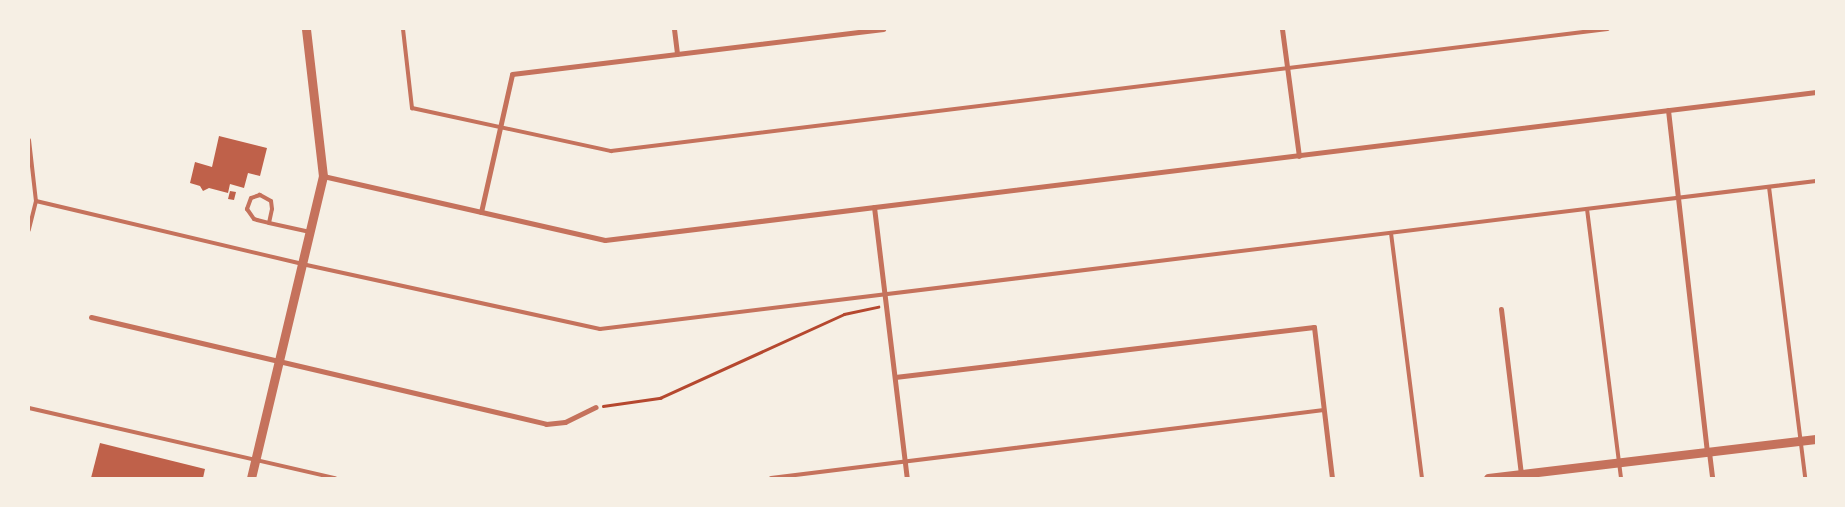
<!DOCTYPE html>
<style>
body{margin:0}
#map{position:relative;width:1845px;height:507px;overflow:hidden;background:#f6efe4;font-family:"PT Serif",serif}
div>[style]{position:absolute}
.building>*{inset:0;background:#bf614a}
.path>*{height:2.5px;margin:-1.25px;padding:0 1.25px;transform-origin:1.25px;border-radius:1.25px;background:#b5482f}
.service>*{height:4px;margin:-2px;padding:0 2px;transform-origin:2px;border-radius:2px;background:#c5725c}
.minor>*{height:5px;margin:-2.5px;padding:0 2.5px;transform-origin:2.5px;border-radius:2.5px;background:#c5725c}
.tertiary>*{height:9px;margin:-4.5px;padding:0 4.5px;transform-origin:4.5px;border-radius:4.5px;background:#c5725c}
span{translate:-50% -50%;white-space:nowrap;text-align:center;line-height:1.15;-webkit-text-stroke:4px #f6efe4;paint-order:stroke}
.frame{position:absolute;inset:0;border:30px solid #f6efe4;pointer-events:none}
</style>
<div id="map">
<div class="building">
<i style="clip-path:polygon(219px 136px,267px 148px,260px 176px,248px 173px,244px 188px,230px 184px,228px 193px,209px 188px,203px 191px,200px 186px,190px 183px,195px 162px,212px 167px)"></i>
<i style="clip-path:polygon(230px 191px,236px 192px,234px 200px,228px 199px)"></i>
<i style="clip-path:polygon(100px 443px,205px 469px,203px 478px,91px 478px)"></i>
</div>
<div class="path">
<i style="left:603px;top:406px;width:58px;rotate:-8deg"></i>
<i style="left:660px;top:398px;width:202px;rotate:-24.5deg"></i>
<i style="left:844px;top:314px;width:35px;rotate:-12deg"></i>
</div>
<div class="service">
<i style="left:403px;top:29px;width:80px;rotate:83.5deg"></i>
<i style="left:412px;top:108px;width:204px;rotate:12.2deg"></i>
<i style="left:611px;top:151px;width:1004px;rotate:-6.98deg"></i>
<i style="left:29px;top:140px;width:61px;rotate:83.5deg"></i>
<i style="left:36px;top:201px;width:30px;rotate:104deg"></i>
<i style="left:1769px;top:187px;width:293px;rotate:82.9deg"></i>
<i style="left:36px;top:201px;width:273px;rotate:13.3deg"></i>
<i style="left:302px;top:264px;width:305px;rotate:12.3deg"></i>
<i style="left:600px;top:329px;width:1225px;rotate:-6.94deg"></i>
<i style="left:1587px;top:209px;width:271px;rotate:82.8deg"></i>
<i style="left:269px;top:223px;width:14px;rotate:-78deg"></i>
<i style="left:272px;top:209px;width:8px;rotate:-97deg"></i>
<i style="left:271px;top:201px;width:13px;rotate:-151deg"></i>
<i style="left:260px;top:195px;width:9px;rotate:162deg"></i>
<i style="left:251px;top:198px;width:12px;rotate:110deg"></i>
<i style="left:247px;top:209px;width:12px;rotate:55deg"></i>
<i style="left:254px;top:219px;width:3px;rotate:18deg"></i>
<i style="left:257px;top:220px;width:12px;rotate:14deg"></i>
<i style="left:269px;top:223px;width:42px;rotate:12.4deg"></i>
<i style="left:1391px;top:233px;width:247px;rotate:82.8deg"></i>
<i style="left:29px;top:408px;width:314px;rotate:12.9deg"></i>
<i style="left:771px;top:478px;width:557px;rotate:-7.01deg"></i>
</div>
<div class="minor">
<i style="left:674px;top:29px;width:25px;rotate:83deg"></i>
<i style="left:1282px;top:29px;width:128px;rotate:82.4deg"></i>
<i style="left:1668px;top:110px;width:344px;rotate:83.5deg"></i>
<i style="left:323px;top:176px;width:289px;rotate:12.8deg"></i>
<i style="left:605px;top:240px;width:1220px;rotate:-6.97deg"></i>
<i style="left:874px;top:207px;width:273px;rotate:83.1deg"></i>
<i style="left:481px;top:212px;width:141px;rotate:-77.3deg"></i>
<i style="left:512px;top:74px;width:374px;rotate:-6.9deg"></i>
<i style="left:1501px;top:309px;width:167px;rotate:83.1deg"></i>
<i style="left:91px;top:317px;width:467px;rotate:13.2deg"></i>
<i style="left:546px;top:424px;width:19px;rotate:-6deg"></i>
<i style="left:565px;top:422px;width:34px;rotate:-26deg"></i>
<i style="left:895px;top:377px;width:422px;rotate:-6.8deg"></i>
<i style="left:1314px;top:327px;width:152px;rotate:83.2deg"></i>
<i style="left:1709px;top:452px;width:26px;rotate:83deg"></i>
</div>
<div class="tertiary">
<i style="left:251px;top:478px;width:310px;rotate:-76.6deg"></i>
<i style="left:323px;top:176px;width:148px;rotate:-96.6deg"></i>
<i style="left:1488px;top:478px;width:330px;rotate:-6.8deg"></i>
</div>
<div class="frame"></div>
</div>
